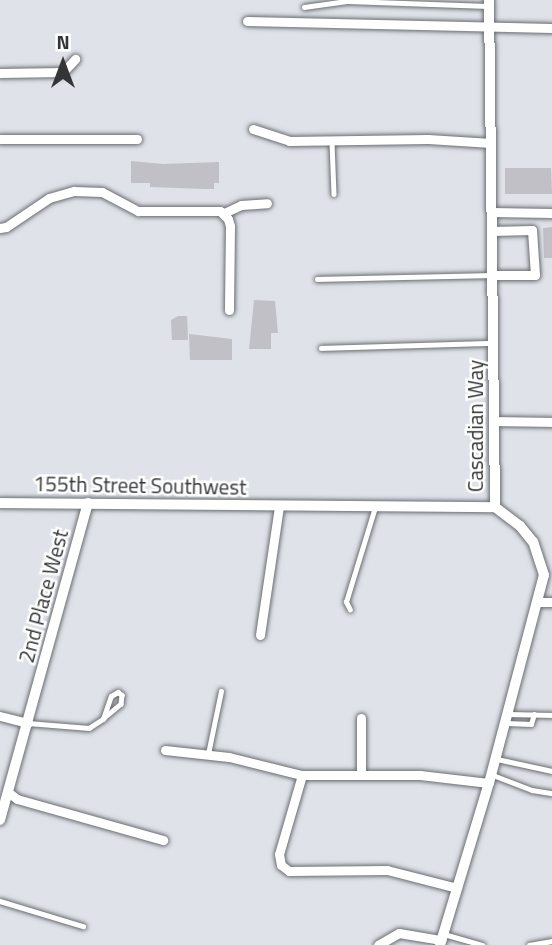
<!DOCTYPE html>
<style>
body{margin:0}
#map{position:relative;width:552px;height:945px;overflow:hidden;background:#dfe2e8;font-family:"Titillium Web",sans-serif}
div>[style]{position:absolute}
.building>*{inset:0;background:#c2c0c7}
.roads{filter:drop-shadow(0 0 2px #6a6d72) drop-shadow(0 0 2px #6a6d72)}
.service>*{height:4.5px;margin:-2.25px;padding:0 2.25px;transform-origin:2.25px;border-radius:2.25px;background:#fff}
.minor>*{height:9px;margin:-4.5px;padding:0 4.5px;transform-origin:4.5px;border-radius:4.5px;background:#fff}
.tertiary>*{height:10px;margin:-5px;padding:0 5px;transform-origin:5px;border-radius:5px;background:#fff}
span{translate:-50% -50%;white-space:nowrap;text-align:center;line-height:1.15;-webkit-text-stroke:5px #fff;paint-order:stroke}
.street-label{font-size:21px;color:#343537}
.north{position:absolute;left:28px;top:28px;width:70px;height:70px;-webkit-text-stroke:5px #fff;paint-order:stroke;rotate:0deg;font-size:19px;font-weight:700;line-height:28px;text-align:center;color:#343537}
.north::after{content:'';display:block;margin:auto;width:24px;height:32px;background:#343537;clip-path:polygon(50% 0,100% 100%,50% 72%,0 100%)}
</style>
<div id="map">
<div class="building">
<i style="clip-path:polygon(131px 161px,163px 164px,219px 162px,219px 183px,214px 183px,214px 189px,204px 189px,150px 187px,150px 183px,131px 183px)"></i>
<i style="clip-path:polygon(505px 168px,551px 168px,552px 194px,505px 194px)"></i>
<i style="clip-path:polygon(552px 227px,552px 258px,544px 258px,543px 228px)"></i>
<i style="clip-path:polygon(254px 300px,275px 301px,278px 333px,271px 333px,271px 349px,249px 349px)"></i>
<i style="clip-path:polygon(178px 316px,187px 316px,188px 340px,172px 340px,171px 320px)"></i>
<i style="clip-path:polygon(189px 334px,232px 339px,232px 360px,190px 360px)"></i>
</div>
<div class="roads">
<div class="service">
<i style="left:304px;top:7px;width:43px;rotate:-7.9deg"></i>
<i style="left:347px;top:1px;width:141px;rotate:2deg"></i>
<i style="left:332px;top:142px;width:52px;rotate:87.8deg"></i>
<i style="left:317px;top:279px;width:174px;rotate:-1.3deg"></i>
<i style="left:321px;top:348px;width:172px;rotate:-1.7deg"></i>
<i style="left:350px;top:610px;width:9px;rotate:-117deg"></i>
<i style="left:346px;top:602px;width:99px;rotate:-73deg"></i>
<i style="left:509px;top:714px;width:43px;rotate:1.3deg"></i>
<i style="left:28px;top:723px;width:61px;rotate:4.7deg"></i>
<i style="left:89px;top:728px;width:17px;rotate:-33deg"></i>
<i style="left:103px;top:719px;width:24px;rotate:-71deg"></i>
<i style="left:111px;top:696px;width:8px;rotate:-30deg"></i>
<i style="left:118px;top:692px;width:5px;rotate:37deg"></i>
<i style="left:122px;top:695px;width:9px;rotate:96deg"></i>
<i style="left:121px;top:704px;width:23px;rotate:140deg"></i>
<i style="left:506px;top:723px;width:25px;rotate:2deg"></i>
<i style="left:531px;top:724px;width:10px;rotate:-73deg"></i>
<i style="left:208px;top:754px;width:64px;rotate:-78.3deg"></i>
<i style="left:497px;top:759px;width:56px;rotate:12.3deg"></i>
<i style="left:493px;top:775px;width:42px;rotate:21deg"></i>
<i style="left:532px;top:790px;width:20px;rotate:9deg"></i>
<i style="left:0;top:901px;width:87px;rotate:16.8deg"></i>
<i style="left:444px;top:934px;width:40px;rotate:16deg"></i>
<i style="left:529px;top:945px;width:23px;rotate:-10deg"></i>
</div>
<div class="minor">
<i style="left:247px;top:21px;width:305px;rotate:1.3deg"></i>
<i style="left:0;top:73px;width:63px;rotate:-0.9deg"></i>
<i style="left:63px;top:72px;width:18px;rotate:-47deg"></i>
<i style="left:253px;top:129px;width:38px;rotate:18deg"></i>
<i style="left:289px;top:141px;width:139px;rotate:-0.8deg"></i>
<i style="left:428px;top:139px;width:63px;rotate:3.6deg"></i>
<i style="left:0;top:139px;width:137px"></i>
<i style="left:492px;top:212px;width:60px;rotate:1deg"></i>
<i style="left:224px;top:213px;width:19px;rotate:-25deg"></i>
<i style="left:241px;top:205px;width:26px;rotate:-4deg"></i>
<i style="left:0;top:228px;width:6px;rotate:-9deg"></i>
<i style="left:6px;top:227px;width:52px;rotate:-34deg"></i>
<i style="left:49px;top:198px;width:26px;rotate:-16deg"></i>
<i style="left:74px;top:191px;width:28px;rotate:2deg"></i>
<i style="left:102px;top:192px;width:41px;rotate:27.8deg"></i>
<i style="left:138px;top:211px;width:82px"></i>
<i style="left:220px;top:211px;width:11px;rotate:45deg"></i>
<i style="left:228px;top:219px;width:7px;rotate:74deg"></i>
<i style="left:230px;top:226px;width:84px;rotate:90.7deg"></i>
<i style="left:492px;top:231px;width:40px;rotate:-1.4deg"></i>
<i style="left:532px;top:230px;width:45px;rotate:86.2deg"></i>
<i style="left:535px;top:275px;width:42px;rotate:180deg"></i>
<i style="left:495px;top:421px;width:57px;rotate:1deg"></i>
<i style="left:539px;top:602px;width:13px"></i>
<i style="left:260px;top:635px;width:130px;rotate:-81.6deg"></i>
<i style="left:0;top:716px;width:29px;rotate:14deg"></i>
<i style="left:361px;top:718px;width:57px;rotate:90deg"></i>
<i style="left:165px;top:750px;width:64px;rotate:6.2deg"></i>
<i style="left:229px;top:757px;width:75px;rotate:13.9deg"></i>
<i style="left:302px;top:775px;width:118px"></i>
<i style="left:420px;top:775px;width:69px;rotate:6.6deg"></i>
<i style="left:302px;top:775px;width:82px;rotate:106.2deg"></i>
<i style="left:279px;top:854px;width:11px;rotate:80deg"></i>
<i style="left:281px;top:865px;width:10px;rotate:37deg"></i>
<i style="left:289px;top:871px;width:98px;rotate:-0.6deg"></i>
<i style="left:387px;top:870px;width:72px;rotate:14.4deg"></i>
<i style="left:8px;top:792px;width:11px;rotate:38deg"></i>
<i style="left:17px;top:799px;width:152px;rotate:15.7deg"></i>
<i style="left:378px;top:945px;width:24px;rotate:-30deg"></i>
<i style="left:399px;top:933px;width:43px;rotate:9.5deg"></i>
</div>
<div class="tertiary">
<i style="left:489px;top:0;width:507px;rotate:89.32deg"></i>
<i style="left:0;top:503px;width:495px;rotate:0.5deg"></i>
<i style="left:0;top:820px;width:329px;rotate:-74.5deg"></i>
<i style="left:440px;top:945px;width:169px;rotate:-73.2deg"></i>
<i style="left:489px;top:783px;width:215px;rotate:-75.2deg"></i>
<i style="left:544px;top:575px;width:35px;rotate:-108deg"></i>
<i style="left:533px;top:542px;width:21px;rotate:-129deg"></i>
<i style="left:520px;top:526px;width:31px;rotate:-143deg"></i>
</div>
</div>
<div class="street-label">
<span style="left:475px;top:426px;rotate:-90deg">Cascadian Way</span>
<span style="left:140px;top:485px;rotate:1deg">155th Street Southwest</span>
<span style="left:43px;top:596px;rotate:-75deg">2nd Place West</span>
</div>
<div class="north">N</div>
</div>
